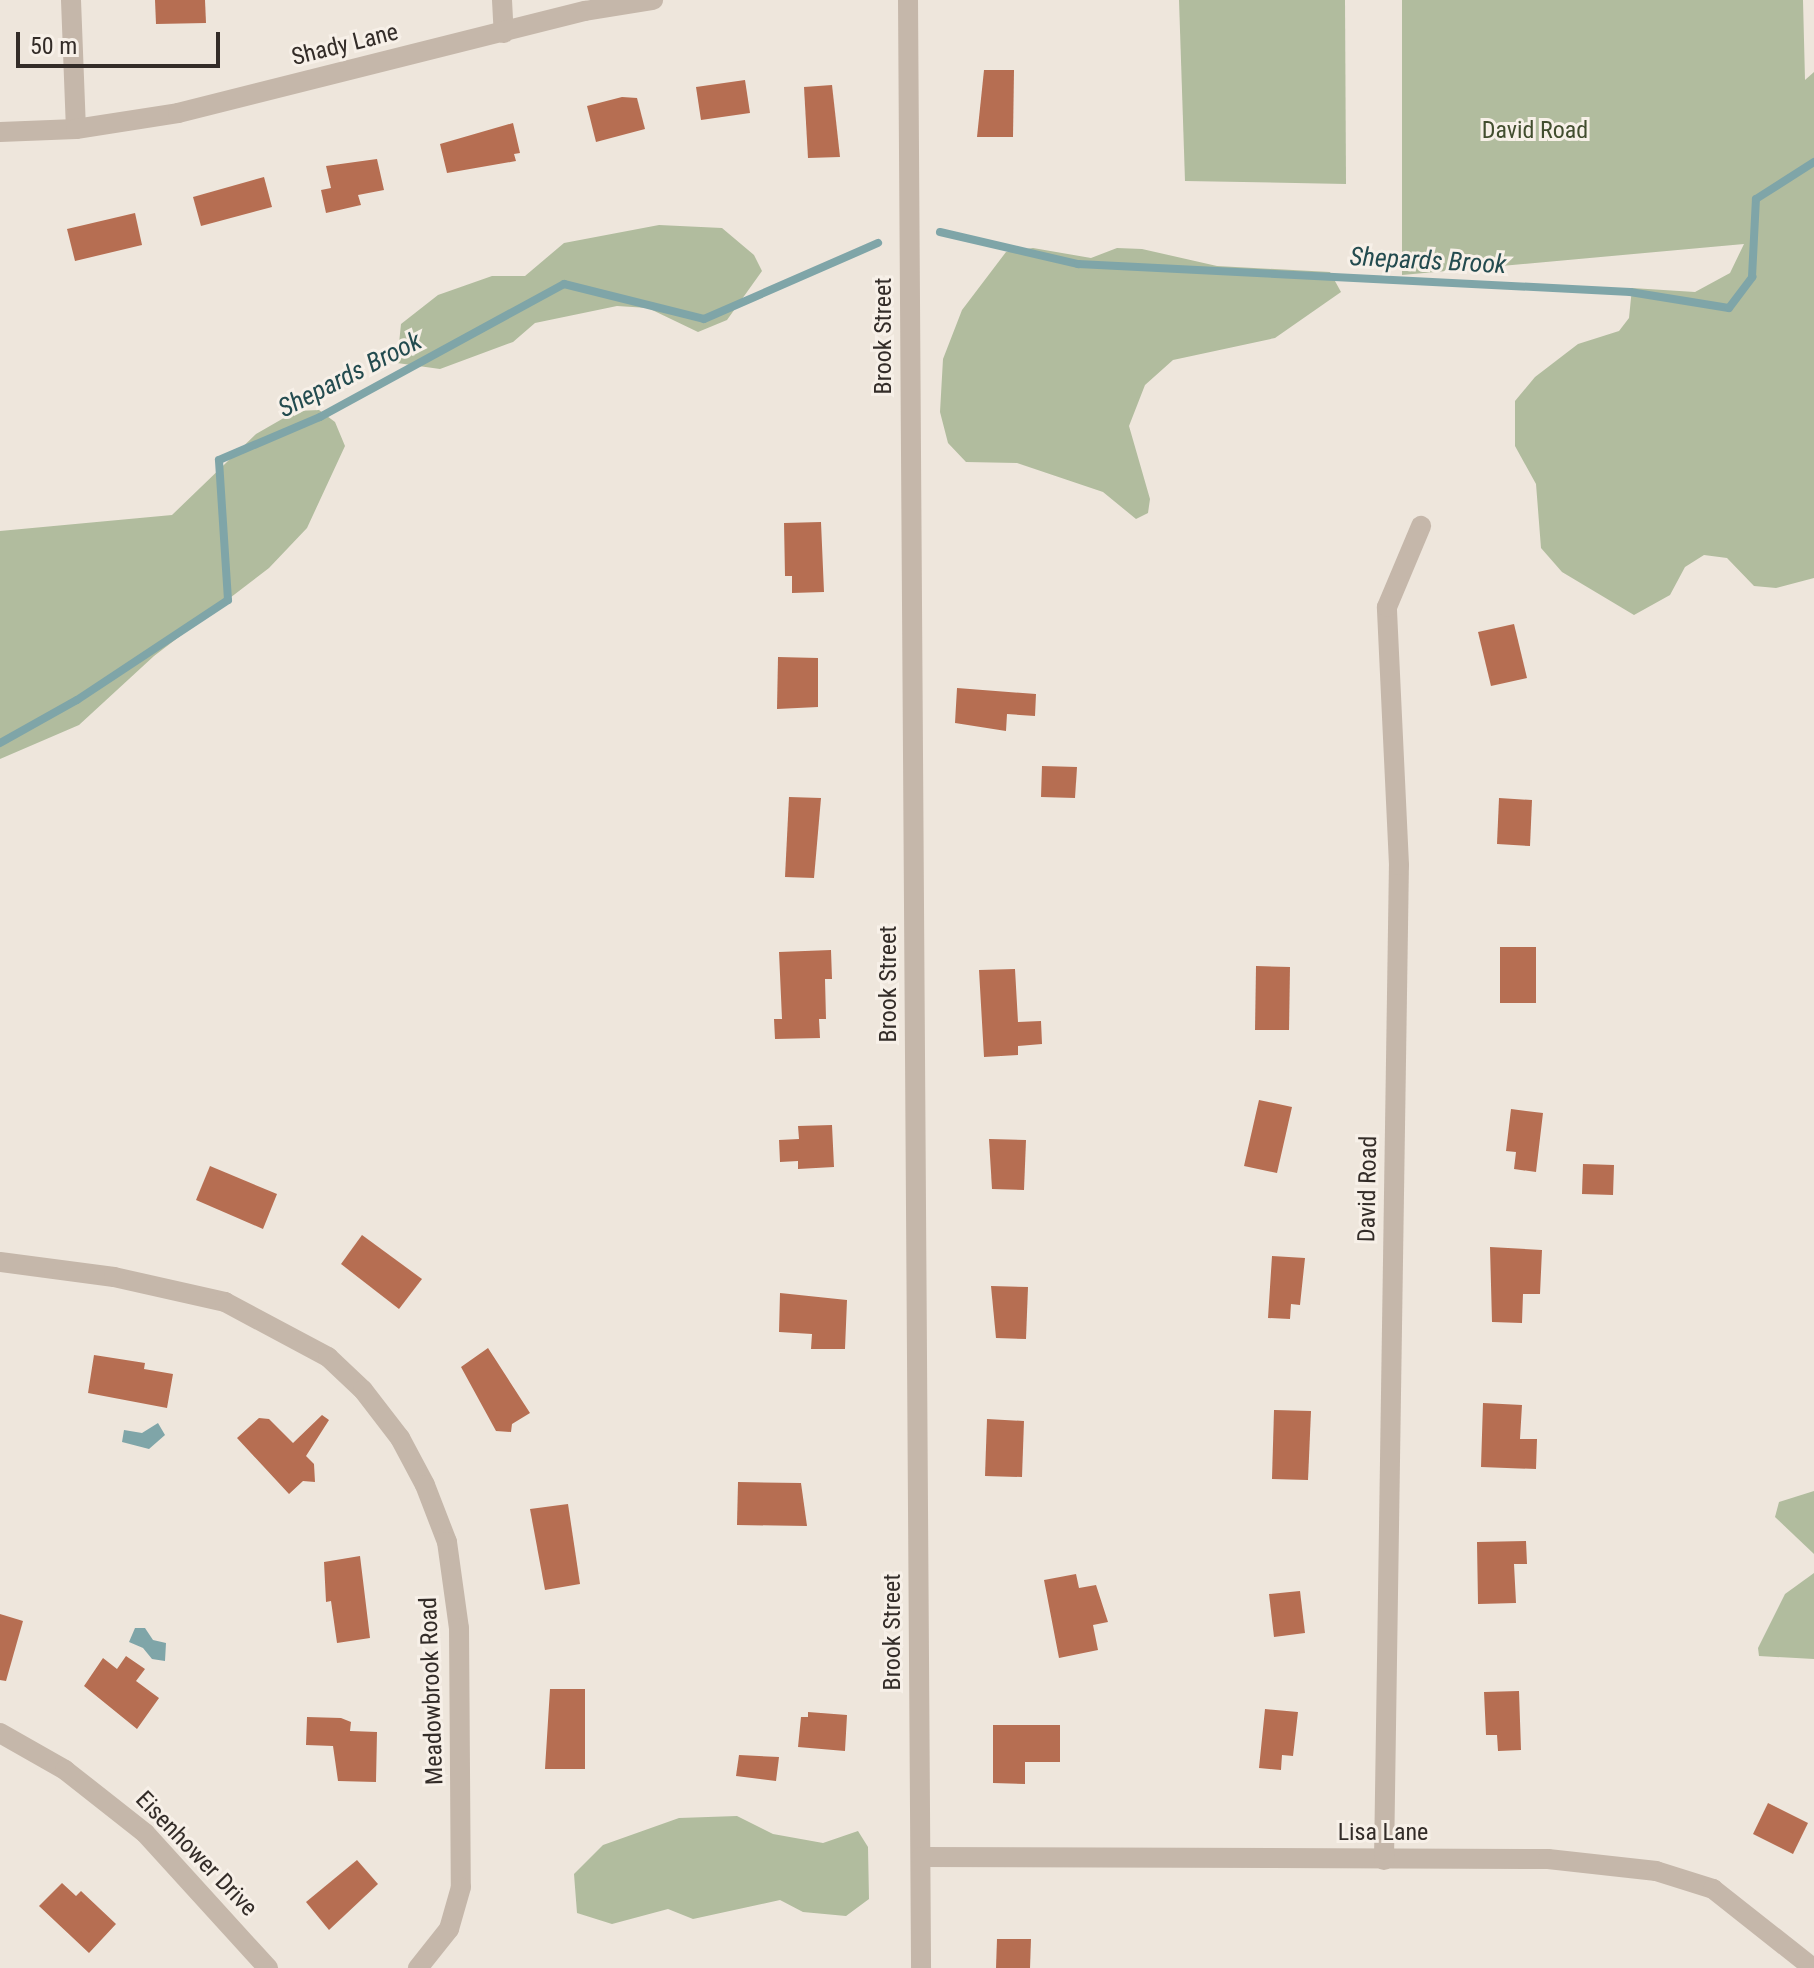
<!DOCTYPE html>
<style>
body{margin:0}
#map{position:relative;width:1814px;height:1968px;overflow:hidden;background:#eee6dc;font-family:"Roboto Condensed",sans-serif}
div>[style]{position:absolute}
.green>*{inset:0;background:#b1bc9e}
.water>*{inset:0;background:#7fa5a8}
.stream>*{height:8px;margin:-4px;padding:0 4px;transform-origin:4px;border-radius:4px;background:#7fa5a8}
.building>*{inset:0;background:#b66e52}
.minor>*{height:20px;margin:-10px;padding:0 10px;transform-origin:10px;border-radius:10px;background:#c5b7aa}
span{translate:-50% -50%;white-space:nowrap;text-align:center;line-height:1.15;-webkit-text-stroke:6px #f7f0e8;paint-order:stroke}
.street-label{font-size:24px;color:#332c28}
.park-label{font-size:24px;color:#424e2f}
.water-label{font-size:26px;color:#234b4f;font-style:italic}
.scale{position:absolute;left:16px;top:32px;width:204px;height:36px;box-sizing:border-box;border:4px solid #332c28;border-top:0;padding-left:10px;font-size:24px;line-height:28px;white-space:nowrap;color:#332c28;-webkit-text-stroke:6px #f7f0e8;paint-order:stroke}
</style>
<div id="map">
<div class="green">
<i style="clip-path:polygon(1179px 0,1345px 0,1346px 184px,1185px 181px)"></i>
<i style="clip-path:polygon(1402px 0,1803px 0,1805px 80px,1814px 72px,1814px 578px,1776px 588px,1754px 586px,1727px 558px,1704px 555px,1685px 567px,1670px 595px,1634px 615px,1562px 572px,1541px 548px,1536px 484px,1515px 446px,1515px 401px,1535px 377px,1578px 344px,1619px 331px,1629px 318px,1632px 288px,1695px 292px,1730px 273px,1744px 244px,1402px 275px)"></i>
<i style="clip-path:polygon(659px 225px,722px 228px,754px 255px,762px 271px,727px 320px,698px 332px,648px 308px,617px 306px,535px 323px,513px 342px,440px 369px,397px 363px,401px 324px,438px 295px,492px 276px,525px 276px,564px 243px)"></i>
<i style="clip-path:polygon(1033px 248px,1091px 258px,1117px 248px,1142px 249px,1217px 266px,1330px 272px,1341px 292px,1275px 338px,1173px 360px,1145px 385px,1129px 426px,1150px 499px,1148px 513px,1136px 519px,1103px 492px,1017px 463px,966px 462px,948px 443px,940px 412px,943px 359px,962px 310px,1006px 252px)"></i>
<i style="clip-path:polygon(319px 410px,335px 422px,345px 446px,307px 528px,269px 568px,154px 656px,79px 725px,0 759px,0 531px,172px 515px,256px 434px,296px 411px)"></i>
<i style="clip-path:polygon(1814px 1491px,1814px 1554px,1775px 1517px,1779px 1502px)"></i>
<i style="clip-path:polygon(1814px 1573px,1814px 1659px,1759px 1656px,1758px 1648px,1785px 1594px)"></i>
<i style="clip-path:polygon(737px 1816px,773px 1834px,823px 1843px,858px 1831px,868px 1847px,869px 1899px,846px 1916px,803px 1912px,780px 1900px,693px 1919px,668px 1909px,612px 1924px,577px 1913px,574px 1874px,603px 1845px,679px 1818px)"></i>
</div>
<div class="water">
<i style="clip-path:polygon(158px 1423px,165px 1435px,149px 1449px,122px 1442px,124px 1430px,142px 1433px)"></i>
<i style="clip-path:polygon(135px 1628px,145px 1628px,153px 1640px,166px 1643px,165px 1661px,152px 1659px,143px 1648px,129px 1642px)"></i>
</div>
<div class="stream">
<i style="left:940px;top:232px;width:142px;rotate:13.1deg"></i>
<i style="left:1078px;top:264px;width:553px;rotate:2.9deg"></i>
<i style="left:1630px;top:292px;width:100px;rotate:9.2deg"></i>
<i style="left:1729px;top:308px;width:39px;rotate:-53deg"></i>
<i style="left:1752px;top:277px;width:78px;rotate:-87.1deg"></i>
<i style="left:1756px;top:199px;width:69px;rotate:-32.5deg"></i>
<i style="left:0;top:743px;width:88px;rotate:-29.2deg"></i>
<i style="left:77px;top:700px;width:181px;rotate:-33.5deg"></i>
<i style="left:228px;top:600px;width:140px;rotate:-93.7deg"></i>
<i style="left:219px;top:460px;width:110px;rotate:-23.1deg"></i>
<i style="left:320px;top:417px;width:278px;rotate:-28.6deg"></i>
<i style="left:564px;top:284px;width:144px;rotate:14deg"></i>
<i style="left:704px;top:319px;width:190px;rotate:-23.6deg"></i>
</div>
<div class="building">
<i style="clip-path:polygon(155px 0,205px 0,206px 23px,156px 24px)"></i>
<i style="clip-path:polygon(984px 70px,1014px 70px,1013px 137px,977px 137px)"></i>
<i style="clip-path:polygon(745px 80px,750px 113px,701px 120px,696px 87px)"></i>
<i style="clip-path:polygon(832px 85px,840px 157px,808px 158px,804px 87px)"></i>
<i style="clip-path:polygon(622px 97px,637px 98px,645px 129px,596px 142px,587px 106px)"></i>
<i style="clip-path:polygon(513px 123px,520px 153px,514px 154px,516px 161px,447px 173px,440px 144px)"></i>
<i style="clip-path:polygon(377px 159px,384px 190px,358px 195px,361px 205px,326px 213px,321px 190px,331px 188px,326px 166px)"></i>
<i style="clip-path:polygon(264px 177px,272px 207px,201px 226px,193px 197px)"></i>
<i style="clip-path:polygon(135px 213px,142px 245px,75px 261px,67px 229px)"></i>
<i style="clip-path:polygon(821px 522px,824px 592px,792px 593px,792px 576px,785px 576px,784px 523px)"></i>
<i style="clip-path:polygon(1514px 624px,1527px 678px,1491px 686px,1478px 632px)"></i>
<i style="clip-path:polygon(778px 657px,818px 658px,818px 707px,777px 709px)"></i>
<i style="clip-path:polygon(957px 688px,1036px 694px,1035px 716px,1007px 714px,1006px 731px,955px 723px)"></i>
<i style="clip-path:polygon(1042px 766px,1077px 767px,1075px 798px,1041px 797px)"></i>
<i style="clip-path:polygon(789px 797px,821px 798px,814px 878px,785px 877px)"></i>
<i style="clip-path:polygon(1499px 798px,1532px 800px,1530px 846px,1497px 844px)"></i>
<i style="clip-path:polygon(1500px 947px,1536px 947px,1536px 1003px,1500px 1003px)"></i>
<i style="clip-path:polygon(831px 950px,832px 979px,825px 979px,826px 1019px,819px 1019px,820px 1038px,775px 1039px,774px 1019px,782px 1019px,779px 952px)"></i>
<i style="clip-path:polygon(1256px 966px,1290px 967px,1289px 1030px,1255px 1030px)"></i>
<i style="clip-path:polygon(1015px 969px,1018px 1022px,1041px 1021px,1042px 1044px,1018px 1046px,1018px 1055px,984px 1057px,979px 970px)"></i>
<i style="clip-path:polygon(1259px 1100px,1292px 1107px,1277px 1173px,1244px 1166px)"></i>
<i style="clip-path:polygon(1511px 1109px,1543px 1113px,1536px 1172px,1514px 1169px,1516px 1152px,1506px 1151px)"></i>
<i style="clip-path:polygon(832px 1125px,834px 1167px,798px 1169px,798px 1161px,780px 1162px,779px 1140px,799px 1139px,798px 1126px)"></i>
<i style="clip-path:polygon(989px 1139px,1026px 1140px,1024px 1190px,992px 1189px)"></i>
<i style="clip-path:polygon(1583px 1164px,1614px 1165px,1613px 1195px,1582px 1194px)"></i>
<i style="clip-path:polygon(210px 1166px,277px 1194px,263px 1229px,196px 1200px)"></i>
<i style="clip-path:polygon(362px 1235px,422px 1279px,399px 1309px,341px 1264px)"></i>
<i style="clip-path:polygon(1490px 1247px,1542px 1250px,1540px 1294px,1523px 1294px,1522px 1323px,1492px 1322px)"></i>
<i style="clip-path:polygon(1272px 1256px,1305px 1258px,1300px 1305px,1291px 1304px,1290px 1319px,1268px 1318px)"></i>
<i style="clip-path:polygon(991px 1286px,1028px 1287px,1026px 1339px,996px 1338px)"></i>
<i style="clip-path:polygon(780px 1293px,847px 1300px,845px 1349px,811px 1349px,812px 1334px,779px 1332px)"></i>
<i style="clip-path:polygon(488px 1348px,530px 1413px,512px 1424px,511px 1432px,496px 1431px,461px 1367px)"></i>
<i style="clip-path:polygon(94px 1355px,145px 1363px,144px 1369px,173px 1374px,167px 1408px,88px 1393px)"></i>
<i style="clip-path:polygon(1483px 1403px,1522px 1405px,1520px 1439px,1537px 1439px,1536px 1469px,1481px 1467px)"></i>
<i style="clip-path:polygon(1274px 1410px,1311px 1411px,1308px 1480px,1272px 1479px)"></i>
<i style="clip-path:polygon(322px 1415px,329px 1420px,306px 1456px,314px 1464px,315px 1482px,303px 1481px,289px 1494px,237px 1438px,259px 1418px,269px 1419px,293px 1443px)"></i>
<i style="clip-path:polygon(987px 1419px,1024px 1421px,1022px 1477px,985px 1476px)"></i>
<i style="clip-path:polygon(738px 1482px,801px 1483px,807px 1526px,737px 1525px)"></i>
<i style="clip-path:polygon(568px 1504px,580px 1584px,545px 1590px,530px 1509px)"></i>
<i style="clip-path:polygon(1526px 1541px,1527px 1564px,1514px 1564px,1516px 1603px,1478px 1604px,1477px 1542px)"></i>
<i style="clip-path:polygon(360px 1556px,370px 1638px,337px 1643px,331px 1601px,326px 1602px,324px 1562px)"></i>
<i style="clip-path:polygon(1076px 1574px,1079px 1588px,1096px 1585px,1108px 1622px,1093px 1625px,1098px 1650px,1059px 1658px,1044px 1580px)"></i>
<i style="clip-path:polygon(1300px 1591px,1305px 1633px,1274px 1637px,1269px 1594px)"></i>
<i style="clip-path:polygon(0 1614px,23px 1621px,6px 1681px,0 1680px)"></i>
<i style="clip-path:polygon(126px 1656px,145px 1669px,136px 1681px,159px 1698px,137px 1729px,84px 1686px,103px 1658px,117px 1669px)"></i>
<i style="clip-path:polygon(550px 1689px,585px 1689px,585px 1769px,545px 1769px)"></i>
<i style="clip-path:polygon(1519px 1691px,1521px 1750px,1498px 1751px,1497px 1735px,1486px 1735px,1484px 1692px)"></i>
<i style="clip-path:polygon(1265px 1709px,1298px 1712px,1293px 1756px,1282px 1755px,1281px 1770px,1259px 1768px)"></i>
<i style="clip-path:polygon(808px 1712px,847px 1715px,845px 1751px,798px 1747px,801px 1717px,808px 1717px)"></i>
<i style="clip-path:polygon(307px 1717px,341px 1718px,351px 1722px,350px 1731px,377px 1732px,376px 1782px,338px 1781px,333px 1746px,306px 1745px)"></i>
<i style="clip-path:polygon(993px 1725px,1060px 1725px,1060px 1762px,1025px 1762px,1025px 1784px,993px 1783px)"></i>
<i style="clip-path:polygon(739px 1755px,779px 1757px,776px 1781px,736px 1776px)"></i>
<i style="clip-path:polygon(1768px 1803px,1808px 1823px,1793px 1854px,1753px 1834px)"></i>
<i style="clip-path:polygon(357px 1860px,378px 1884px,329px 1930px,306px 1902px)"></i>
<i style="clip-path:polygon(62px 1883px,76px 1896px,81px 1891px,116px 1924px,89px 1953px,39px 1906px)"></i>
<i style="clip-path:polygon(997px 1939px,1031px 1939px,1030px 1968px,996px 1968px)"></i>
</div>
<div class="minor">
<i style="left:71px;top:0;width:129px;rotate:87.8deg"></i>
<i style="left:502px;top:0;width:33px;rotate:87deg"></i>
<i style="left:908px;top:0;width:1968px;rotate:89.62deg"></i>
<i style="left:0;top:132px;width:76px;rotate:-2.3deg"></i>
<i style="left:76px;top:129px;width:103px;rotate:-8.9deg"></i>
<i style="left:178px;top:113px;width:420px;rotate:-14.1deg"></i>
<i style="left:585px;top:11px;width:69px;rotate:-9.2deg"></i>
<i style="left:0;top:1262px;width:115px;rotate:7.5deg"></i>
<i style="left:114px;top:1277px;width:114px;rotate:12.7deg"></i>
<i style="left:225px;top:1302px;width:117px;rotate:28.1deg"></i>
<i style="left:328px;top:1357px;width:48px;rotate:43.3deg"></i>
<i style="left:363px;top:1390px;width:61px;rotate:52.4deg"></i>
<i style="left:400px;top:1438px;width:53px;rotate:62deg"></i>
<i style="left:425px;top:1485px;width:61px;rotate:68.9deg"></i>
<i style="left:447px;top:1542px;width:87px;rotate:82.1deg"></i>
<i style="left:459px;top:1628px;width:259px;rotate:89.6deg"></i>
<i style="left:461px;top:1887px;width:44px;rotate:105.9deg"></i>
<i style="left:449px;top:1929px;width:50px;rotate:128.5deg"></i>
<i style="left:0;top:1733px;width:75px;rotate:29.6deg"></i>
<i style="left:65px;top:1770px;width:102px;rotate:38.2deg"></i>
<i style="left:145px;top:1833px;width:183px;rotate:47.7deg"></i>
<i style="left:921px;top:1857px;width:627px;rotate:0.18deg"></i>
<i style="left:1548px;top:1859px;width:109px;rotate:6.3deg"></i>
<i style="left:1656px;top:1871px;width:60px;rotate:17.5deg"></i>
<i style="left:1713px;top:1889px;width:127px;rotate:38.3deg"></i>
<i style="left:1384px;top:1860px;width:995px;rotate:-89.14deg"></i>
<i style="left:1399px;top:865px;width:258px;rotate:-92.7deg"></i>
<i style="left:1387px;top:607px;width:88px;rotate:-67.2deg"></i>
</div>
<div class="street-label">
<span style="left:345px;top:45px;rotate:-14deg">Shady Lane</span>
<span style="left:884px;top:336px;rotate:-90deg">Brook Street</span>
<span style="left:889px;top:984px;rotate:-90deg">Brook Street</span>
<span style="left:1368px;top:1189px;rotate:-89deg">David Road</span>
<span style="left:893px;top:1632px;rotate:-90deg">Brook Street</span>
<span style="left:432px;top:1691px;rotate:-92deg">Meadowbrook Road</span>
<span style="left:1383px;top:1833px">Lisa Lane</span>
<span style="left:196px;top:1854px;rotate:46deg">Eisenhower Drive</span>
</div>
<div class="park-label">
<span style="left:1535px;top:131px">David Road</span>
</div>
<div class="water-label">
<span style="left:1428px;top:261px;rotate:3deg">Shepards Brook</span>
<span style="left:350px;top:375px;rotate:-27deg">Shepards Brook</span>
</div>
<div class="scale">50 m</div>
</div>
